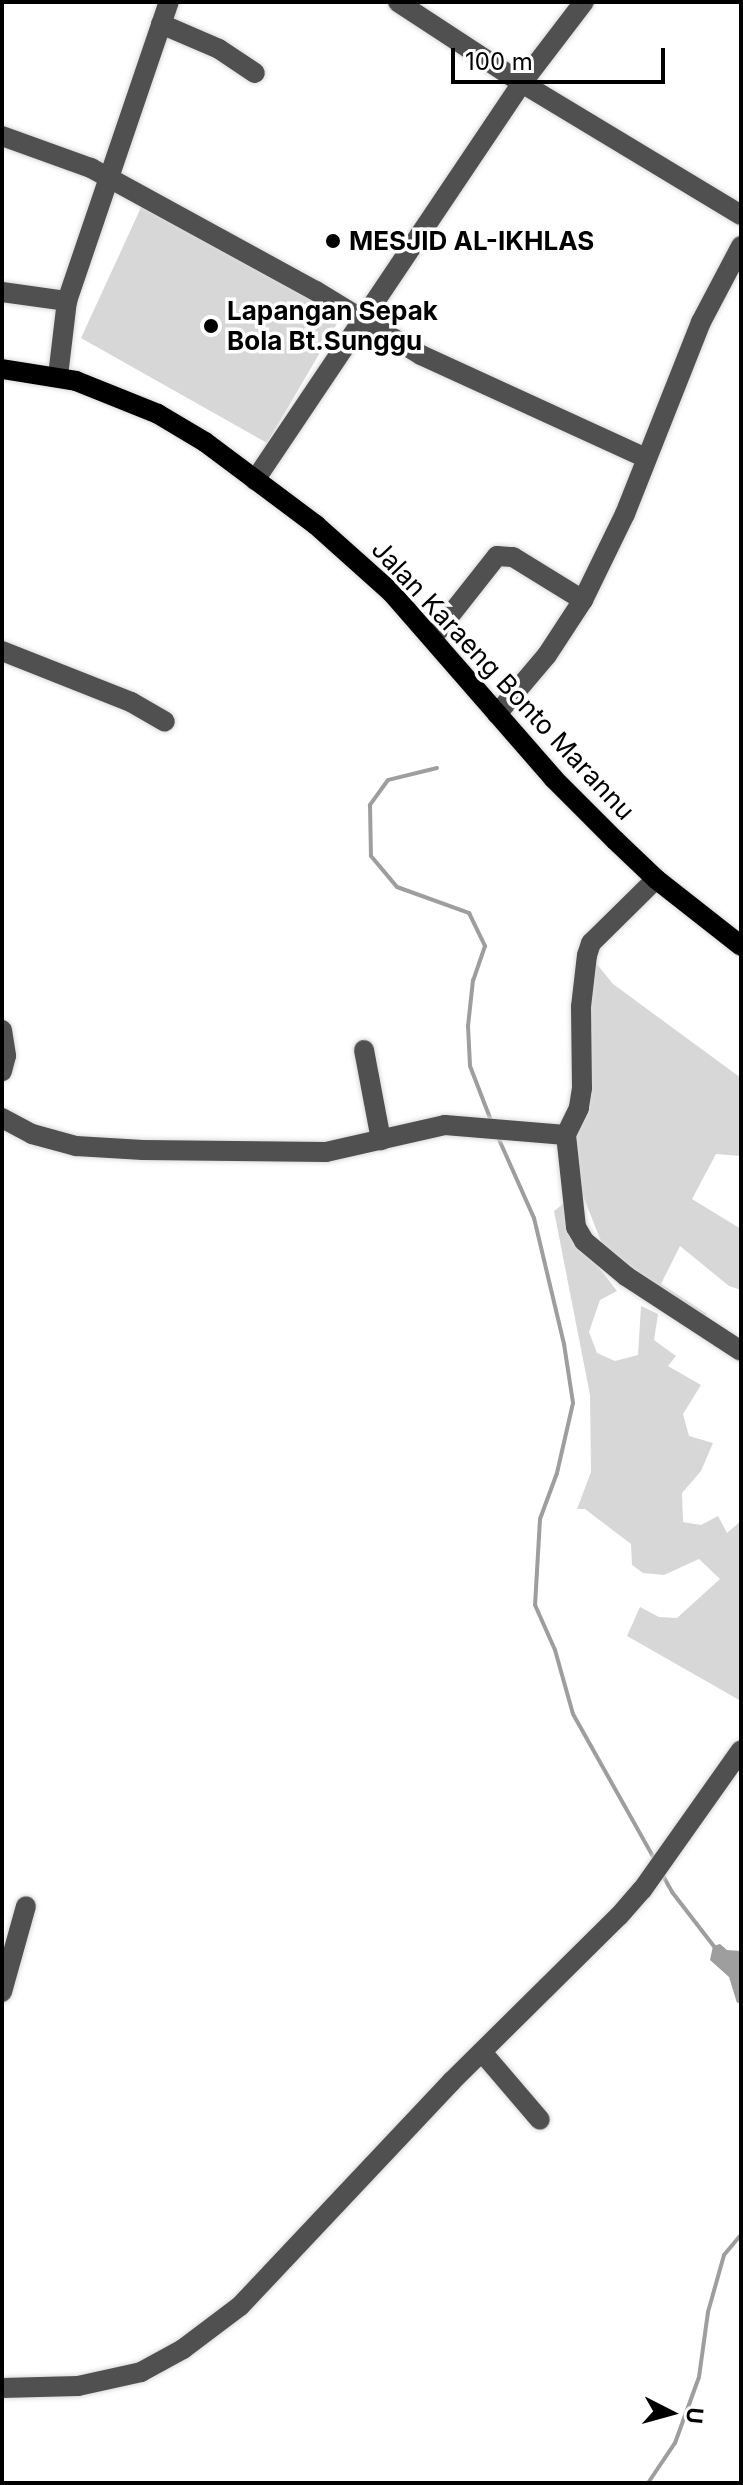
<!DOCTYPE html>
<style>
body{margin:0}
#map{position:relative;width:743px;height:2485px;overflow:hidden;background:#fff;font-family:Inter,sans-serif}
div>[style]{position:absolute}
.green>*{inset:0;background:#d7d7d7}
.water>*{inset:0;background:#9e9e9e}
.stream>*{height:4px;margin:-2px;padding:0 2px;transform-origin:2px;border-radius:2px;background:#9e9e9e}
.roads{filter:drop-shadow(0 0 2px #dbdbdb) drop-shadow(0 0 2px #dbdbdb)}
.minor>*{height:20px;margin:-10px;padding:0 10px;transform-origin:10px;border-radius:10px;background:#505050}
.major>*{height:20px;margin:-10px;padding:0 10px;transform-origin:10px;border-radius:10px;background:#000}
.dots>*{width:22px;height:22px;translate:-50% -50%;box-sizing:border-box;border:4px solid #fff;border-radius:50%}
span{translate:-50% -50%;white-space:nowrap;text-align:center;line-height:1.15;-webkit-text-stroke:7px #fff;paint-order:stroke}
.poi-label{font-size:26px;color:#000;font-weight:700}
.left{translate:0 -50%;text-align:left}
.street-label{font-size:26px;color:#000}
.frame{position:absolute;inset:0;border:4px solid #000;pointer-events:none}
.north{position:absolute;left:631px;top:2373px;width:80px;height:80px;-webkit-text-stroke:6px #fff;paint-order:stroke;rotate:96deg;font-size:22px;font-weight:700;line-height:32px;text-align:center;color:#000}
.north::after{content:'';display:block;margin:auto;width:28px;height:36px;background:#000;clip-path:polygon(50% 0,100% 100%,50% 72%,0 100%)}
.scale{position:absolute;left:451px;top:48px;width:214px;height:36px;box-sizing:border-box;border:4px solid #000;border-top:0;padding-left:10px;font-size:24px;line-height:28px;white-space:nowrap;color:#000;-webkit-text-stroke:6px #fff;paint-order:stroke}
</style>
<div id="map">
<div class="green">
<i style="clip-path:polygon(144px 201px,342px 315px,267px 443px,81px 338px)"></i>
<i style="clip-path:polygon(587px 952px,613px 984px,741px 1078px,741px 1156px,716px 1154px,692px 1199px,741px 1229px,741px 1290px,729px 1286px,680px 1246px,661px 1284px,707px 1314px,697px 1326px,606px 1254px,572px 1168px,592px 1031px,584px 989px)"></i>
<i style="clip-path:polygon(567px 1201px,587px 1252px,617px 1291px,600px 1300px,589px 1332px,597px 1353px,615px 1361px,638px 1355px,641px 1306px,658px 1314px,654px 1340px,676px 1356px,668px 1366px,701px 1385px,683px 1414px,689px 1436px,713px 1443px,701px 1471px,682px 1493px,683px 1522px,701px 1525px,718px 1516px,727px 1533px,741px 1521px,741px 1701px,627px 1636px,640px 1607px,659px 1617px,677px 1618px,720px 1579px,699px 1559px,664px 1575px,643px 1573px,632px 1565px,631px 1544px,585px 1509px,577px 1509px,591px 1472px,590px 1395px,554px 1211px)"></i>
</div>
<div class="water">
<i style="clip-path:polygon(720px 1944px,727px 1950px,741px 1951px,741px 2002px,737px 2003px,729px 1977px,710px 1960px,713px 1946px)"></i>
</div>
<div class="stream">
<i style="left:437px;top:768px;width:50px;rotate:166.2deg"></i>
<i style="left:388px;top:780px;width:31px;rotate:126deg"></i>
<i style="left:370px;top:805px;width:51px;rotate:88.9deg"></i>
<i style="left:371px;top:856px;width:40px;rotate:50deg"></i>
<i style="left:397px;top:887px;width:77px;rotate:19.9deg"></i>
<i style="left:469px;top:913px;width:37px;rotate:64deg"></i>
<i style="left:485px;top:946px;width:36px;rotate:109deg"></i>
<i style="left:473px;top:980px;width:46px;rotate:96.2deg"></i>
<i style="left:468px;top:1026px;width:40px;rotate:87.1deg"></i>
<i style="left:470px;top:1066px;width:61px;rotate:68.9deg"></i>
<i style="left:497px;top:1135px;width:91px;rotate:66deg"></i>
<i style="left:534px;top:1218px;width:130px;rotate:76.6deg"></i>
<i style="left:564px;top:1344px;width:60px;rotate:81.3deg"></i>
<i style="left:573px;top:1403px;width:72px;rotate:102.9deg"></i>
<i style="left:557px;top:1473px;width:49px;rotate:110.3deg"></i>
<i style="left:540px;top:1519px;width:86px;rotate:93.3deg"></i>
<i style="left:535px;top:1605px;width:49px;rotate:66deg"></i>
<i style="left:555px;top:1650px;width:66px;rotate:74.3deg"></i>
<i style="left:573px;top:1714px;width:167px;rotate:60.7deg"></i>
<i style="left:661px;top:1872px;width:23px;rotate:61deg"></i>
<i style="left:672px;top:1892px;width:72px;rotate:52.3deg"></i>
<i style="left:648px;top:2483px;width:48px;rotate:-56deg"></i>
<i style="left:675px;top:2443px;width:70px;rotate:-70deg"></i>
<i style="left:699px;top:2377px;width:66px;rotate:-82.1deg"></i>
<i style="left:708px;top:2312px;width:59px;rotate:-74.3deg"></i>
<i style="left:724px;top:2255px;width:26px;rotate:-50deg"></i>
</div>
<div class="roads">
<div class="minor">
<i style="left:398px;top:2px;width:148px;rotate:33.2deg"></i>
<i style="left:522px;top:83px;width:256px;rotate:31.1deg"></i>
<i style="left:161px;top:24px;width:63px;rotate:23.3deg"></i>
<i style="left:219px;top:49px;width:43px;rotate:33.7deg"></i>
<i style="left:2px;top:136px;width:95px;rotate:19.8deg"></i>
<i style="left:91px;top:168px;width:256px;rotate:28.7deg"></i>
<i style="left:316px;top:291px;width:123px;rotate:31.4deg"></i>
<i style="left:421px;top:355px;width:247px;rotate:24.6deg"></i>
<i style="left:2px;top:292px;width:66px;rotate:7.9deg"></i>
<i style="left:58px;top:376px;width:76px;rotate:-83.2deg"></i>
<i style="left:67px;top:301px;width:316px;rotate:-71.2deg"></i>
<i style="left:255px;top:480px;width:478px;rotate:-56.1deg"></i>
<i style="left:522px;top:83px;width:102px;rotate:-52.6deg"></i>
<i style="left:433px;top:637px;width:103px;rotate:-51.7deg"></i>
<i style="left:497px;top:556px;width:16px;rotate:4deg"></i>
<i style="left:513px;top:557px;width:82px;rotate:31.6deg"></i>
<i style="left:583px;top:600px;width:96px;rotate:-64deg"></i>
<i style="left:625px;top:514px;width:206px;rotate:-68.4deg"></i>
<i style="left:701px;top:322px;width:86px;rotate:-62.2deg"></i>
<i style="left:2px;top:651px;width:139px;rotate:21.6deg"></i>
<i style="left:131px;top:702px;width:39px;rotate:30deg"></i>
<i style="left:497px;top:714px;width:77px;rotate:-49.7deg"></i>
<i style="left:547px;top:655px;width:66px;rotate:-56.8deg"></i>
<i style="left:656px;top:879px;width:91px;rotate:135.4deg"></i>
<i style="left:591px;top:943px;width:13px;rotate:108deg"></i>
<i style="left:587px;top:955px;width:52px;rotate:96.6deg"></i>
<i style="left:581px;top:1007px;width:81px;rotate:89.3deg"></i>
<i style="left:582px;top:1088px;width:20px;rotate:99deg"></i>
<i style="left:579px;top:1108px;width:30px;rotate:116deg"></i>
<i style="left:566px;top:1135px;width:93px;rotate:83.8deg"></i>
<i style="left:576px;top:1227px;width:16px;rotate:60deg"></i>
<i style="left:584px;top:1241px;width:55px;rotate:39.8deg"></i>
<i style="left:626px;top:1276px;width:137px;rotate:33.1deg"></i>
<i style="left:2px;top:1030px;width:26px;rotate:81deg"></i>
<i style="left:6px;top:1056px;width:16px;rotate:105deg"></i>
<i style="left:364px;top:1050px;width:92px;rotate:79.3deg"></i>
<i style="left:2px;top:1118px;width:34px;rotate:28deg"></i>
<i style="left:32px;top:1134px;width:46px;rotate:15.3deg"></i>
<i style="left:76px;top:1146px;width:67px;rotate:3.4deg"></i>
<i style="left:143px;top:1150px;width:183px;rotate:0.6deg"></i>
<i style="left:326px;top:1152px;width:122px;rotate:-12.8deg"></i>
<i style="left:445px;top:1125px;width:121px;rotate:4.7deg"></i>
<i style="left:2px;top:1992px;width:89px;rotate:-74.4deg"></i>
<i style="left:482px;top:2052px;width:89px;rotate:49.5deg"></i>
<i style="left:2px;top:2388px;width:76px;rotate:-1.5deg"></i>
<i style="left:78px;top:2386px;width:65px;rotate:-12.5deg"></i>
<i style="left:141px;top:2372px;width:48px;rotate:-28.7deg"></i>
<i style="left:183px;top:2349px;width:71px;rotate:-37deg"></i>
<i style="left:240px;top:2306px;width:308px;rotate:-46.7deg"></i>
<i style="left:451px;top:2082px;width:236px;rotate:-44.7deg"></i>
<i style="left:619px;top:1916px;width:35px;rotate:-49deg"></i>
<i style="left:642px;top:1890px;width:171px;rotate:-54.7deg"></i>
</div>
<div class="major">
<i style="left:2px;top:369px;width:75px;rotate:9.2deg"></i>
<i style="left:76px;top:381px;width:88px;rotate:21.9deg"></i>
<i style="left:158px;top:414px;width:55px;rotate:30.8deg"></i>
<i style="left:205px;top:442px;width:139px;rotate:36.8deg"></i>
<i style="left:316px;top:525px;width:101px;rotate:41.8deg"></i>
<i style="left:391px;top:592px;width:247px;rotate:48.9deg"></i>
<i style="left:553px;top:778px;width:88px;rotate:45deg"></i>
<i style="left:615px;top:840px;width:57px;rotate:43.6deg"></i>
<i style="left:656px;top:879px;width:108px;rotate:38.2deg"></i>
</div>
</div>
<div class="dots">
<i style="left:333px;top:241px;background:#000"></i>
<i style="left:211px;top:326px;background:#000"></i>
</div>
<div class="poi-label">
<span class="left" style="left:349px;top:241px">MESJID AL-IKHLAS</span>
<span class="left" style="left:227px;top:326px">Lapangan Sepak<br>Bola Bt.Sunggu</span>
</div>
<div class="street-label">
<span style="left:503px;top:680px;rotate:47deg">Jalan Karaeng Bonto Marannu</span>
</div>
<div class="frame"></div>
<div class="north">U</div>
<div class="scale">100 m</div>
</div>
